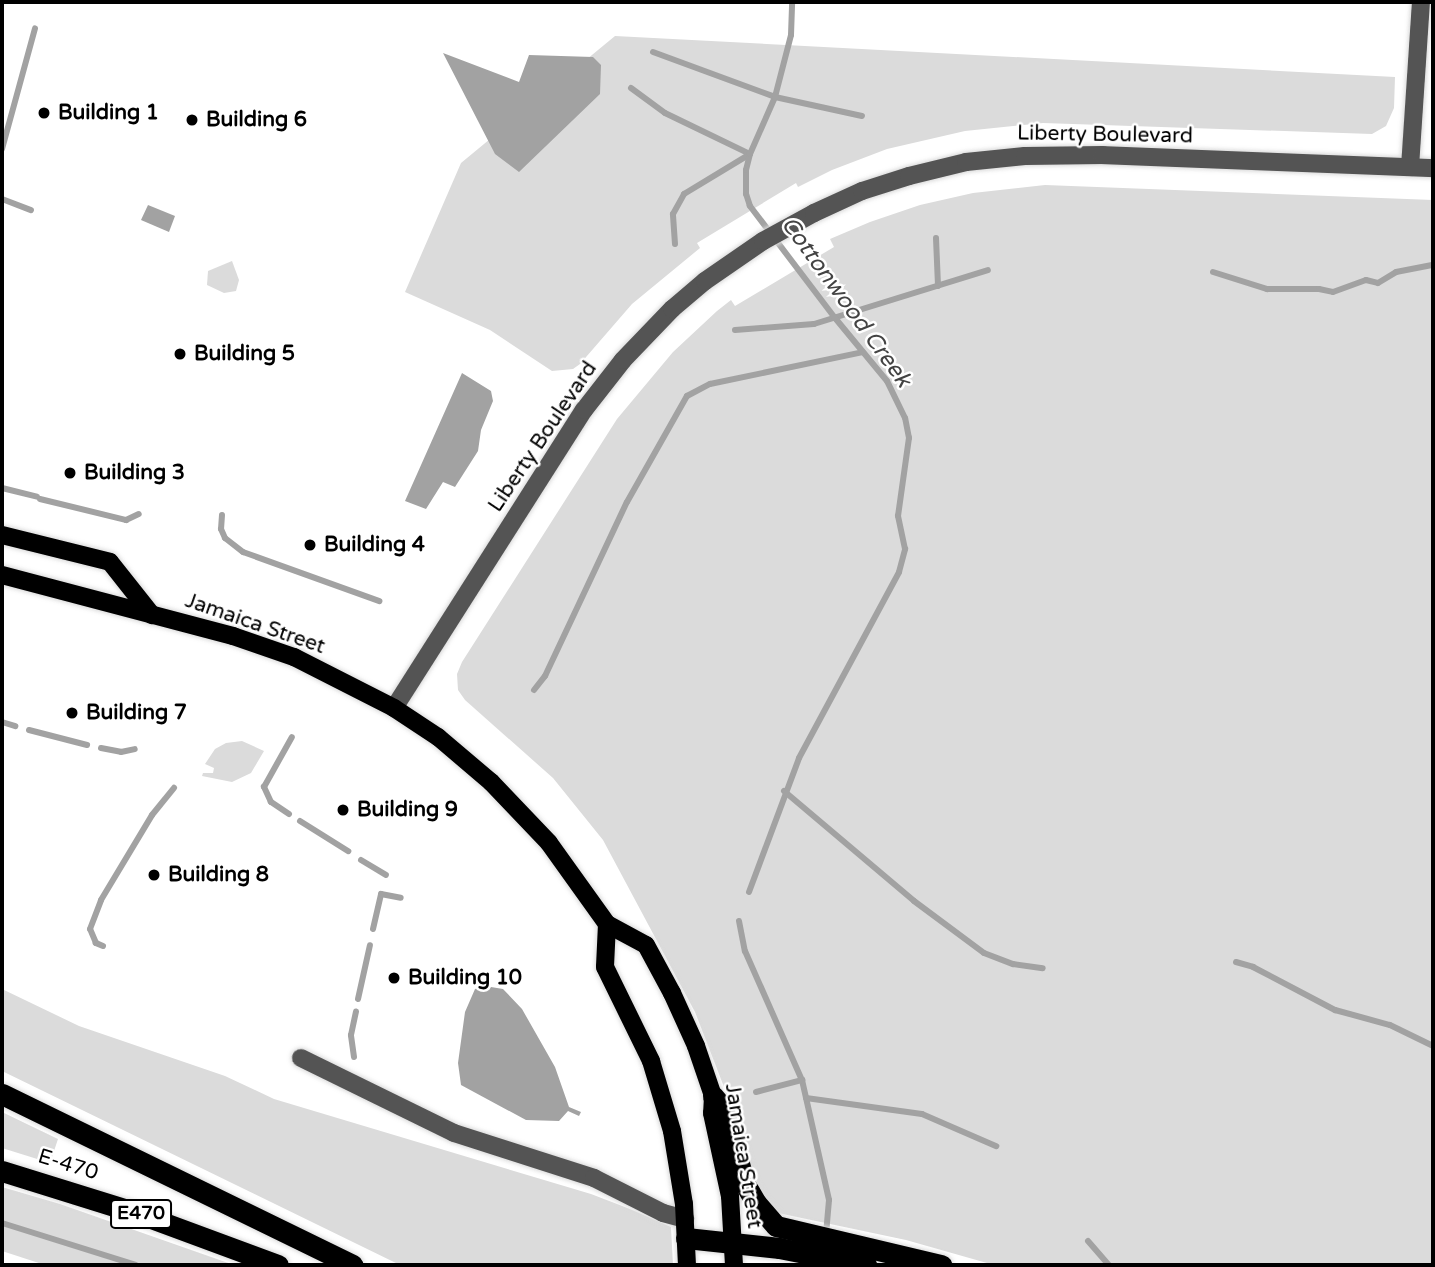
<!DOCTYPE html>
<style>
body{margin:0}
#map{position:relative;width:1435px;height:1267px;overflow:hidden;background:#fff;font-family:"Varela Round",sans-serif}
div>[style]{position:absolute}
.green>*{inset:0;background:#dbdbdb}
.water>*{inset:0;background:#a2a2a2}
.stream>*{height:6px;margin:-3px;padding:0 3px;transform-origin:3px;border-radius:3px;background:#a2a2a2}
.roads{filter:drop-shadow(0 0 2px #dbdbdb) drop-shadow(0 0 2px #dbdbdb)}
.minor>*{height:18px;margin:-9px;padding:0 9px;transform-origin:9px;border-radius:9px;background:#545454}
.major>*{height:18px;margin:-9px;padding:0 9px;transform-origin:9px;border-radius:9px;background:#000}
.highway>*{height:21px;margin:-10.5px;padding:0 10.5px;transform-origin:10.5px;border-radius:10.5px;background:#000}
.dots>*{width:19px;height:19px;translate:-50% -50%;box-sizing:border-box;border:4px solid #fff;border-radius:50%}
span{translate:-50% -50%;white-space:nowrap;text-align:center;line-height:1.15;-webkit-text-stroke:5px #fff;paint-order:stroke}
.shield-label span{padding:2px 5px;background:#fff;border:2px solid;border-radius:5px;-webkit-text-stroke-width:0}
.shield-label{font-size:19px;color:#000;font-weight:700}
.poi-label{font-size:21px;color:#000;font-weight:700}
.left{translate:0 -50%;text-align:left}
.street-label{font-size:21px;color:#000}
.water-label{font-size:23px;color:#434343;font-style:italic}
.frame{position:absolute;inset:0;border:4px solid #000;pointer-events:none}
</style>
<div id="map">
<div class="green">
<i style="clip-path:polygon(615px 36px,1395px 77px,1394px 108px,1386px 126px,1372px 134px,1043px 123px,965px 131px,887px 149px,832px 170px,798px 187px,796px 183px,697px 243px,700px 248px,632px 304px,580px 364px,573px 369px,552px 371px,490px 330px,405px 292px,461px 163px)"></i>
<i style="clip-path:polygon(1045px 185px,1433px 200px,1433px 1265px,994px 1265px,906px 1240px,778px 1213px,753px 1182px,724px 1087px,695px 1012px,603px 840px,553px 778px,465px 700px,458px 690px,457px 674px,462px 662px,617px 419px,673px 352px,717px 311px,731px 300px,735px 306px,834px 247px,830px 239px,870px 222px,920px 205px,973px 193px)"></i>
<i style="clip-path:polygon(232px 261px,239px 280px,236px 291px,224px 293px,207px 285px,208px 271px)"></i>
<i style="clip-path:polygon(242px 741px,264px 751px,251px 773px,232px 782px,202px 776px,203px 773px,213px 773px,214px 768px,205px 764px,215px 749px,226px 743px)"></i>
<i style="clip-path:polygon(2px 989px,79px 1026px,225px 1076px,274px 1099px,591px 1194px,630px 1209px,671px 1227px,673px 1265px,400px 1265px,2px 1071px)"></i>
<i style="clip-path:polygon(2px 1112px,58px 1139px,50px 1163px,2px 1148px)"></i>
<i style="clip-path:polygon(2px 1187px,60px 1204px,234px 1265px,45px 1265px,2px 1251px)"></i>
</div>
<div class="water">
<i style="clip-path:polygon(443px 53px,519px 82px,529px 55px,593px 57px,601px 65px,600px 94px,519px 172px,495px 154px)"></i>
<i style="clip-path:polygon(148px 205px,175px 216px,169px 232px,141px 220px)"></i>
<i style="clip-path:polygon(462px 373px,491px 391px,493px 401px,481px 430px,478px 451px,455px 487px,443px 482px,426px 509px,405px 501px)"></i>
<i style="clip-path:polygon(485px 986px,503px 989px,522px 1009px,555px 1067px,569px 1107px,581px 1112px,579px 1116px,568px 1111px,559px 1121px,526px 1120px,461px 1085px,458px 1063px,465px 1012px,475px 989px)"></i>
</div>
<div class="stream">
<i style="left:653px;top:52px;width:130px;rotate:20.2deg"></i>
<i style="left:775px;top:97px;width:89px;rotate:12.3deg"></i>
<i style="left:631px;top:88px;width:42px;rotate:36.3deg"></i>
<i style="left:665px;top:113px;width:94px;rotate:25.8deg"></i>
<i style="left:2px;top:149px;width:125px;rotate:-74.7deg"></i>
<i style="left:2px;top:199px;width:31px;rotate:21deg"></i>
<i style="left:936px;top:238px;width:48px;rotate:87.6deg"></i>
<i style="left:675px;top:244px;width:30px;rotate:-94deg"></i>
<i style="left:673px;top:214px;width:23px;rotate:-61deg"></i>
<i style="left:684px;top:194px;width:77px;rotate:-31.2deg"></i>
<i style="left:1213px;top:272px;width:57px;rotate:17.5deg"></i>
<i style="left:1267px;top:289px;width:52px"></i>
<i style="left:1319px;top:289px;width:14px;rotate:12deg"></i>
<i style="left:1333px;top:292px;width:35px;rotate:-20deg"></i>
<i style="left:1366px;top:280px;width:12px;rotate:14deg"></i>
<i style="left:1378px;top:283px;width:21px;rotate:-31deg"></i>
<i style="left:1396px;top:272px;width:38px;rotate:-11deg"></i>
<i style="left:735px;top:330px;width:79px;rotate:-4.3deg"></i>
<i style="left:814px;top:324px;width:182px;rotate:-17.2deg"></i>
<i style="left:2px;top:488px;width:36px;rotate:14deg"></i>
<i style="left:40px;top:499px;width:89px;rotate:13.7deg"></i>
<i style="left:126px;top:520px;width:14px;rotate:-25deg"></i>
<i style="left:222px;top:515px;width:14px;rotate:94deg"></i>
<i style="left:221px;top:529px;width:10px;rotate:66deg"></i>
<i style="left:225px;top:538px;width:23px;rotate:38deg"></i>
<i style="left:243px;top:552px;width:145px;rotate:19.8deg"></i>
<i style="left:534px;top:690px;width:18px;rotate:-52deg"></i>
<i style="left:545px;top:676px;width:192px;rotate:-64.8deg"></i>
<i style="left:627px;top:502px;width:122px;rotate:-60.5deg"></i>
<i style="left:687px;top:396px;width:26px;rotate:-28deg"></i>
<i style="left:710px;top:384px;width:156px;rotate:-11.8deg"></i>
<i style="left:2px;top:722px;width:14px;rotate:17deg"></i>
<i style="left:29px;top:730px;width:60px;rotate:14.5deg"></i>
<i style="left:101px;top:748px;width:20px;rotate:11deg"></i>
<i style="left:121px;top:752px;width:14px;rotate:-12deg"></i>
<i style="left:784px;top:791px;width:170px;rotate:40.2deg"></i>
<i style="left:914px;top:901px;width:87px;rotate:36.6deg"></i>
<i style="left:984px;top:953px;width:31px;rotate:21deg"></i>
<i style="left:1013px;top:964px;width:30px;rotate:8deg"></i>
<i style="left:289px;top:814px;width:22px;rotate:-146deg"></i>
<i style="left:271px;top:802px;width:17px;rotate:-115deg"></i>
<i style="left:264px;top:787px;width:57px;rotate:-60.8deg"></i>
<i style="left:300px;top:821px;width:57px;rotate:32deg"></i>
<i style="left:361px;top:860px;width:29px;rotate:31deg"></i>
<i style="left:749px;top:892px;width:143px;rotate:-69.5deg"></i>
<i style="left:799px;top:758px;width:211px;rotate:-61.7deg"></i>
<i style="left:899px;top:572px;width:24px;rotate:-75deg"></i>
<i style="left:905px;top:549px;width:34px;rotate:-102deg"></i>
<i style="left:898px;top:516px;width:79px;rotate:-82deg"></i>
<i style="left:909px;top:438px;width:20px;rotate:-101deg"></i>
<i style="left:905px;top:418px;width:41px;rotate:-115.9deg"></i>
<i style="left:887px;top:381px;width:82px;rotate:-129.5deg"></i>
<i style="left:835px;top:318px;width:141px;rotate:-127.2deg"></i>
<i style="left:750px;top:206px;width:13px;rotate:-108deg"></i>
<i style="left:746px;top:194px;width:24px;rotate:-90deg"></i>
<i style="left:746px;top:170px;width:16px;rotate:-76deg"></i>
<i style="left:750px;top:154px;width:62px;rotate:-66.3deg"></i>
<i style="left:775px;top:97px;width:64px;rotate:-75.5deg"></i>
<i style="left:791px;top:35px;width:33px;rotate:-88deg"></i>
<i style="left:739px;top:921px;width:31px;rotate:79deg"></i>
<i style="left:745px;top:951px;width:141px;rotate:66.2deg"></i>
<i style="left:802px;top:1080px;width:123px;rotate:77.3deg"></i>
<i style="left:829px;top:1200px;width:36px;rotate:95deg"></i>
<i style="left:373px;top:929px;width:36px;rotate:-77deg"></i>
<i style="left:381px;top:894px;width:20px;rotate:11deg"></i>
<i style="left:103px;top:946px;width:8px;rotate:-157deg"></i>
<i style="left:96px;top:943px;width:15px;rotate:-113deg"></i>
<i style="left:90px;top:929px;width:31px;rotate:-69deg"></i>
<i style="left:101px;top:900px;width:99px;rotate:-59deg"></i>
<i style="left:152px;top:815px;width:35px;rotate:-51deg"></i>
<i style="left:1236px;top:962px;width:18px;rotate:16deg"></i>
<i style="left:1253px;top:967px;width:93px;rotate:27.7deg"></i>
<i style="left:1335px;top:1010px;width:57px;rotate:15.3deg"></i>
<i style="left:1390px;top:1025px;width:48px;rotate:26deg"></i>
<i style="left:358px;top:999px;width:55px;rotate:-77.5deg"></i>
<i style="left:354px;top:1057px;width:22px;rotate:-98deg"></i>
<i style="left:351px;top:1035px;width:24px;rotate:-78deg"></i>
<i style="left:756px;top:1092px;width:48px;rotate:-14.6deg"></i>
<i style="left:806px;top:1098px;width:117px;rotate:7.9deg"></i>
<i style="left:922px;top:1114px;width:81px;rotate:23.4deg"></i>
<i style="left:2px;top:1223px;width:140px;rotate:17.4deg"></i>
<i style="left:1088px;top:1241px;width:32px;rotate:49deg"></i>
</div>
<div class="roads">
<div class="minor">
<i style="left:1410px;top:167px;width:165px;rotate:-86.2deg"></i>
<i style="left:394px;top:708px;width:353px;rotate:-57.5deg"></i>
<i style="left:584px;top:410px;width:63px;rotate:-52deg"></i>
<i style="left:623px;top:360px;width:71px;rotate:-46.1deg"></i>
<i style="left:672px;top:309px;width:43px;rotate:-40.3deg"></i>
<i style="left:705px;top:281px;width:70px;rotate:-34.6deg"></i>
<i style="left:763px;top:241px;width:58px;rotate:-28.8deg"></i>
<i style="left:814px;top:213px;width:53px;rotate:-24.6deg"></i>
<i style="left:862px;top:191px;width:49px;rotate:-17.7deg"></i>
<i style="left:909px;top:176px;width:59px;rotate:-13.8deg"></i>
<i style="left:966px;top:162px;width:59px;rotate:-5.8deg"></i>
<i style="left:1025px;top:156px;width:78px;rotate:-0.7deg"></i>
<i style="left:1103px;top:155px;width:330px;rotate:2.3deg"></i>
<i style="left:301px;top:1058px;width:170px;rotate:26.1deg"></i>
<i style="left:454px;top:1133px;width:147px;rotate:17.8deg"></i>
<i style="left:594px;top:1178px;width:77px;rotate:26.9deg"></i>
<i style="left:663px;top:1213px;width:23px;rotate:15deg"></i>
</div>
<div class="major">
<i style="left:2px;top:535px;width:111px;rotate:14deg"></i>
<i style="left:110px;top:562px;width:68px;rotate:51.6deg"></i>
<i style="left:2px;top:575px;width:239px;rotate:14.8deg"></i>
<i style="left:233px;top:636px;width:65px;rotate:19deg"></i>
<i style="left:294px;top:657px;width:112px;rotate:27deg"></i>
<i style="left:394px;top:708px;width:53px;rotate:33.4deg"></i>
<i style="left:438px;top:737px;width:70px;rotate:40.3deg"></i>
<i style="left:491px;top:782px;width:84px;rotate:46.4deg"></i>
<i style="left:549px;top:843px;width:100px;rotate:54.4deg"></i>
<i style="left:607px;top:924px;width:44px;rotate:28.3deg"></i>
<i style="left:646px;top:945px;width:55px;rotate:61.6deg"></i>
<i style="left:672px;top:993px;width:58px;rotate:65.6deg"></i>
<i style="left:696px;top:1046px;width:53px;rotate:71.2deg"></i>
<i style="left:713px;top:1096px;width:17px;rotate:93deg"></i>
<i style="left:712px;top:1113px;width:85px;rotate:77.8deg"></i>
<i style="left:730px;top:1196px;width:69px;rotate:86.7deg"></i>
<i style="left:607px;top:924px;width:43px;rotate:92.7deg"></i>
<i style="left:605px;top:967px;width:105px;rotate:63.9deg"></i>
<i style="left:651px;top:1061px;width:73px;rotate:73.3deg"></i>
<i style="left:672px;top:1131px;width:74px;rotate:80.7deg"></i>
<i style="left:684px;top:1204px;width:61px;rotate:87.2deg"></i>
</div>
<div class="highway">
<i style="left:2px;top:1094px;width:390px;rotate:26deg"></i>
<i style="left:713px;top:1096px;width:16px;rotate:50deg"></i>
<i style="left:723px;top:1108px;width:79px;rotate:73.9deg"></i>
<i style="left:745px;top:1184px;width:22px;rotate:60deg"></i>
<i style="left:756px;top:1203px;width:30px;rotate:49deg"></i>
<i style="left:776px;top:1226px;width:170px;rotate:13.3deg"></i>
<i style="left:2px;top:1171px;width:145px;rotate:17.3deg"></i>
<i style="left:140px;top:1214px;width:147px;rotate:20.3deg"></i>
<i style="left:686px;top:1238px;width:94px;rotate:6.1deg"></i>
<i style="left:779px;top:1248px;width:89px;rotate:11.1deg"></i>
</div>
</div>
<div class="dots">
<i style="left:44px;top:113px;background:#000"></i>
<i style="left:192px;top:120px;background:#000"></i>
<i style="left:180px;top:354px;background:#000"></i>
<i style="left:70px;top:473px;background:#000"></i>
<i style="left:310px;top:545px;background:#000"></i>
<i style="left:72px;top:713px;background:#000"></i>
<i style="left:343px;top:810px;background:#000"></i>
<i style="left:154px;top:875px;background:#000"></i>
<i style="left:394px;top:978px;background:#000"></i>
</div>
<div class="shield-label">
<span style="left:141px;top:1214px">E470</span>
</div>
<div class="poi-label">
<span class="left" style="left:58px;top:113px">Building 1</span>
<span class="left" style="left:206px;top:120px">Building 6</span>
<span class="left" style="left:194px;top:354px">Building 5</span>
<span class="left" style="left:84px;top:473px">Building 3</span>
<span class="left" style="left:324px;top:545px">Building 4</span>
<span class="left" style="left:86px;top:713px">Building 7</span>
<span class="left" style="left:357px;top:810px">Building 9</span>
<span class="left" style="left:168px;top:875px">Building 8</span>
<span class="left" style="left:408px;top:978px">Building 10</span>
</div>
<div class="street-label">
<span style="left:1105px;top:135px;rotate:1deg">Liberty Boulevard</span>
<span style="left:543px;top:437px;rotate:-56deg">Liberty Boulevard</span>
<span style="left:255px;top:624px;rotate:19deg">Jamaica Street</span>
<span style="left:743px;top:1156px;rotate:81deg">Jamaica Street</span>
<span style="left:68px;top:1165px;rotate:17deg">E-470</span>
</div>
<div class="water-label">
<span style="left:846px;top:302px;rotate:54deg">Cottonwood Creek</span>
</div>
<div class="frame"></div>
</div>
